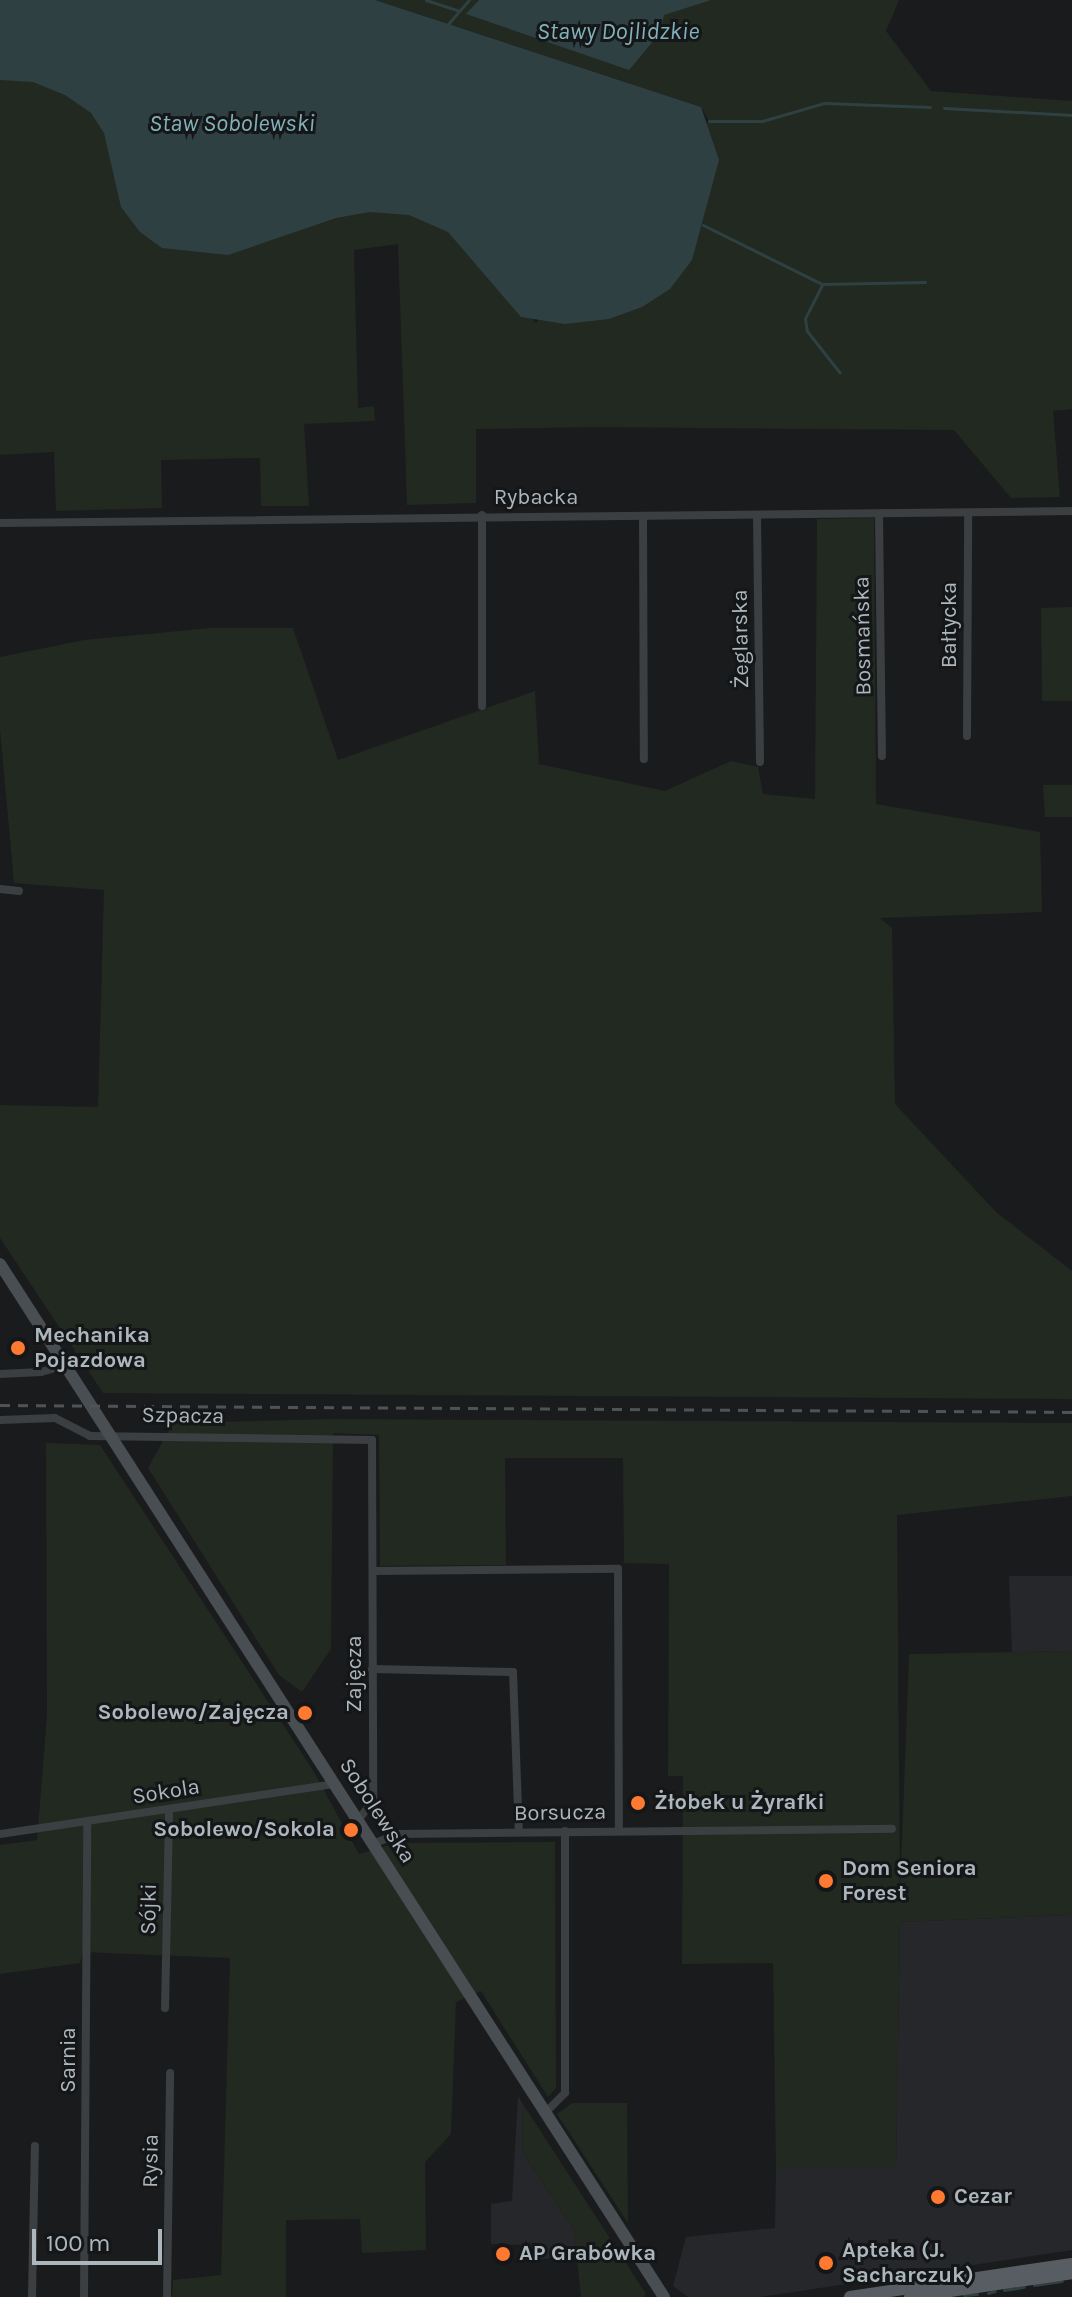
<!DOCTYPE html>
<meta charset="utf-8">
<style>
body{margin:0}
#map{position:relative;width:1072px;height:2297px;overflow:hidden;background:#1a1b1d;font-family:Karla,sans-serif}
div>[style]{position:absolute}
.built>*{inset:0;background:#26272a}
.green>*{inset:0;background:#212920}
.water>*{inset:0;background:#2f4043}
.stream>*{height:3px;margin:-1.5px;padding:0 1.5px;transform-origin:1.5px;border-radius:1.5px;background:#2f4043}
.street>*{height:8px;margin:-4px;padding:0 4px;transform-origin:4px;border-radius:4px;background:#3b3f42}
.secondary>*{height:12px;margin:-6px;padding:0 6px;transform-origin:6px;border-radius:6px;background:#494e53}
.primary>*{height:12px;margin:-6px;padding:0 6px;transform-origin:6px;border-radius:6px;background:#575d62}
.rail>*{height:3px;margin-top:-1.5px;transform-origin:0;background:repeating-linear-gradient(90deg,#4e5358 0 10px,transparent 0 18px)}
.dots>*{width:22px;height:22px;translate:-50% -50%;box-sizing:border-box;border:4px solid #151618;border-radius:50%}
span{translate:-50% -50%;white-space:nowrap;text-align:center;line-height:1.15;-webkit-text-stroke:6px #151618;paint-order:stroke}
.street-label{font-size:22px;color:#acb7bd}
.poi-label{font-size:22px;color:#acb7bd;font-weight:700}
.left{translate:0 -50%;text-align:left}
.right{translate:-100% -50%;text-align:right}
.water-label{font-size:24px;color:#81b1ba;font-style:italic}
.scale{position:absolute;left:32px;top:2229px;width:130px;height:36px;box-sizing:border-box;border:4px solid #acb7bd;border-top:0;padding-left:10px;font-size:24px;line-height:28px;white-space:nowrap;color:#acb7bd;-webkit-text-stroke:6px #151618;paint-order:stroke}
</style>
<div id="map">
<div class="built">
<i style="clip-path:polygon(1009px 1576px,1072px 1576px,1072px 1651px,1012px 1652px)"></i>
<i style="clip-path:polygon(1072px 1915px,1072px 2250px,760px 2297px,688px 2297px,673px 2286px,686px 2237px,775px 2228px,776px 2167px,896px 2167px,900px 1922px)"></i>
<i style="clip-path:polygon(518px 2096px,523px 2104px,522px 2151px,574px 2230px,577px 2254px,530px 2261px,529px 2245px,491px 2244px,491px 2204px,512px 2201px)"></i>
</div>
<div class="green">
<i style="clip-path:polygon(375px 0,899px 0,886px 31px,931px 91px,1072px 101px,1072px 409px,1053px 411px,1060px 497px,1011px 498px,954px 430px,594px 427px,476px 429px,476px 503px,407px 505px,398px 244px,354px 250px,358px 408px,374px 406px,375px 421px,304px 424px,309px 506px,261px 506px,260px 458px,161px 460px,162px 508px,56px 511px,54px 452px,0 455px,0 41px,397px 171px,536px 323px,709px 121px,701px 107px)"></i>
<i style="clip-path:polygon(874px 518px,876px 804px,1040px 832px,1042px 912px,880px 918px,892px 928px,895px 1104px,996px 1212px,1072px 1271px,1072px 1399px,103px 1393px,0 1238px,0 1105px,98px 1107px,104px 890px,14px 883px,0 730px,0 657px,84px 640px,211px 628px,293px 628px,338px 760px,535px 691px,539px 764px,665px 791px,731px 761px,758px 767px,763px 794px,815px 799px,817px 519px)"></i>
<i style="clip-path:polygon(1072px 607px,1072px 701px,1042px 701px,1041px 608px)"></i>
<i style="clip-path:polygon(1043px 785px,1072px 785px,1072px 817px,1045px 817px)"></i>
<i style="clip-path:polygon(333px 1419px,1072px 1423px,1072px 1496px,897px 1515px,900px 1893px,909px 1654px,1072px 1651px,1072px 1915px,900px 1922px,896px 2167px,776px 2167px,773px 1963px,682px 1964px,683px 1776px,668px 1776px,669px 1564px,624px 1563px,623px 1458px,505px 1458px,506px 1565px,380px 1566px,379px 1435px,333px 1433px,331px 1649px,302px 1692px,279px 1675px,148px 1468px,173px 1423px)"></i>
<i style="clip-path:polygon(46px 1443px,100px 1445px,314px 1772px,359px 1854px,396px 1843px,555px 1842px,556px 2088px,548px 2097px,481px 1991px,456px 2002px,451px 2134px,425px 2162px,426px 2250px,362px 2253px,360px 2219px,286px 2220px,286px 2297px,172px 2297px,173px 2280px,221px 2275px,230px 1958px,83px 1952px,80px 1963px,0 1974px,0 1845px,37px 1840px,47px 1715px)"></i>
<i style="clip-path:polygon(572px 2103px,627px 2103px,628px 2223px,557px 2114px)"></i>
<i style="clip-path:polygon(523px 2104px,646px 2294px,644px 2297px,581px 2297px,574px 2230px,522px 2151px)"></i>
</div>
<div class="water">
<i style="clip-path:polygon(0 0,375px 0,701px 107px,719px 160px,692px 260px,670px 289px,642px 307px,609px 319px,565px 324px,521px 317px,448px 232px,409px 215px,370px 212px,336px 218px,228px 255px,162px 248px,140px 232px,121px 207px,104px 133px,91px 113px,65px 95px,33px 82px,0 80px)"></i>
<i style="clip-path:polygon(479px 0,711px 0,664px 15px,660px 33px,629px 70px,466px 14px)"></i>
</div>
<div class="stream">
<i style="left:426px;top:0;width:35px;rotate:18deg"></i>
<i style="left:448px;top:24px;width:32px;rotate:-49deg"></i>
<i style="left:944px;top:108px;width:128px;rotate:3.1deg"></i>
<i style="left:709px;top:121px;width:53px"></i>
<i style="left:762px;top:121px;width:65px;rotate:-16.2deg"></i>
<i style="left:824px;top:103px;width:106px;rotate:2.2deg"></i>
<i style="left:703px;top:225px;width:133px;rotate:26.4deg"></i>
<i style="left:822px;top:284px;width:103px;rotate:-1.1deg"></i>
<i style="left:822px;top:285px;width:38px;rotate:117deg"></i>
<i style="left:805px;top:319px;width:12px;rotate:81deg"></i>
<i style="left:807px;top:331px;width:53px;rotate:51.8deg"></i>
<i style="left:1034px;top:2285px;width:28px;rotate:-8deg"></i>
<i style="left:1004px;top:2290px;width:20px;rotate:-9deg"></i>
<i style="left:988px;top:2293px;width:7px;rotate:-16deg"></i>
<i style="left:964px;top:2295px;width:13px;rotate:-4deg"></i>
</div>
<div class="street">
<i style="left:482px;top:515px;width:191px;rotate:90deg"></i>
<i style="left:879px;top:515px;width:241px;rotate:89.3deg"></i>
<i style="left:643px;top:516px;width:243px;rotate:89.8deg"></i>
<i style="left:757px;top:516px;width:246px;rotate:89.3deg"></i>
<i style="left:0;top:523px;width:1072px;rotate:-0.64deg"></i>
<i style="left:967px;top:736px;width:222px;rotate:-89.7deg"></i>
<i style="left:0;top:889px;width:19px;rotate:6deg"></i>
<i style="left:0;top:1374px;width:41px;rotate:-2.8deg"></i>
<i style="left:41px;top:1372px;width:25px;rotate:-16deg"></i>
<i style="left:0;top:1420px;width:55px;rotate:-2.1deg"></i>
<i style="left:55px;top:1418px;width:39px;rotate:27deg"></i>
<i style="left:90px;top:1436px;width:282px;rotate:0.8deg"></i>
<i style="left:372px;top:1440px;width:361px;rotate:89.8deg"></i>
<i style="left:373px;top:1801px;width:23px;rotate:128deg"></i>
<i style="left:373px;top:1571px;width:245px;rotate:-0.5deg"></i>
<i style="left:618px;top:1569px;width:261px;rotate:89.8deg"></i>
<i style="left:372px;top:1669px;width:141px;rotate:1.2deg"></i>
<i style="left:513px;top:1672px;width:160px;rotate:87.9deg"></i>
<i style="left:0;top:1834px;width:339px;rotate:-8.5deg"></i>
<i style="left:375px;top:1843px;width:25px;rotate:-21deg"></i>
<i style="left:398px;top:1834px;width:494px;rotate:-0.6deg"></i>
<i style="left:165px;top:2008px;width:198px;rotate:-88.8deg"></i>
<i style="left:544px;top:2114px;width:30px;rotate:-45deg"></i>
<i style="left:565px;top:2093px;width:262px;rotate:-90deg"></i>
<i style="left:32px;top:2297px;width:151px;rotate:-88.9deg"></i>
<i style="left:84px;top:2297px;width:475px;rotate:-89.6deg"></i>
<i style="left:167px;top:2297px;width:224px;rotate:-89.2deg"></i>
</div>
<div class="secondary">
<i style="left:0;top:1264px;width:1228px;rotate:57.27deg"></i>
</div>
<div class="primary">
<i style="left:850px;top:2297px;width:224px;rotate:-8.5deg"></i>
<i style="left:910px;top:2297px;width:164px;rotate:-8.4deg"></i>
</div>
<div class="rail">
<i style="left:0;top:1405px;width:1072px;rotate:0.37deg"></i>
</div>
<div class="dots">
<i style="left:18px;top:1348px;background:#ff7930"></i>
<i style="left:305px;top:1713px;background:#ff7930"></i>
<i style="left:638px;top:1803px;background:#ff7930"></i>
<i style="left:351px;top:1830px;background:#ff7930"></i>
<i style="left:826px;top:1881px;background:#ff7930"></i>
<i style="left:938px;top:2197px;background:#ff7930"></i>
<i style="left:503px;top:2254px;background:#ff7930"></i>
<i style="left:826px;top:2263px;background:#ff7930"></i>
</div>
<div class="street-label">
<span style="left:536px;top:498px">Rybacka</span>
<span style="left:950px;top:625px;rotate:-90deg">Bałtycka</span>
<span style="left:863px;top:636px;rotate:-91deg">Bosmańska</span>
<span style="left:741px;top:639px;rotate:-91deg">Żeglarska</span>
<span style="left:183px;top:1416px;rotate:1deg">Szpacza</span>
<span style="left:355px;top:1674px;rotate:-90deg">Zajęcza</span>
<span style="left:166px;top:1792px;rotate:-9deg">Sokola</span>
<span style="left:377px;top:1811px;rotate:57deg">Sobolewska</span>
<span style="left:560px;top:1813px;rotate:-1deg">Borsucza</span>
<span style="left:149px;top:1909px;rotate:-89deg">Sójki</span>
<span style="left:69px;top:2060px;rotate:-90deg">Sarnia</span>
<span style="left:151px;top:2161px;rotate:-89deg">Rysia</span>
</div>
<div class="poi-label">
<span class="left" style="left:34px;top:1348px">Mechanika<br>Pojazdowa</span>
<span class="right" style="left:289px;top:1713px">Sobolewo/Zajęcza</span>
<span class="left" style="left:654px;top:1803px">Żłobek u Żyrafki</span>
<span class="right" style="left:335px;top:1830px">Sobolewo/Sokola</span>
<span class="left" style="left:842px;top:1881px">Dom Seniora<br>Forest</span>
<span class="left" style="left:954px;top:2197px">Cezar</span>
<span class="left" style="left:842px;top:2263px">Apteka (J.<br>Sacharczuk)</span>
<span class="left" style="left:519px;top:2254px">AP Grabówka</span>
</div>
<div class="water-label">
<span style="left:618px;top:32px">Stawy Dojlidzkie</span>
<span style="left:232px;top:124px">Staw Sobolewski</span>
</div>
<div class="scale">100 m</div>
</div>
